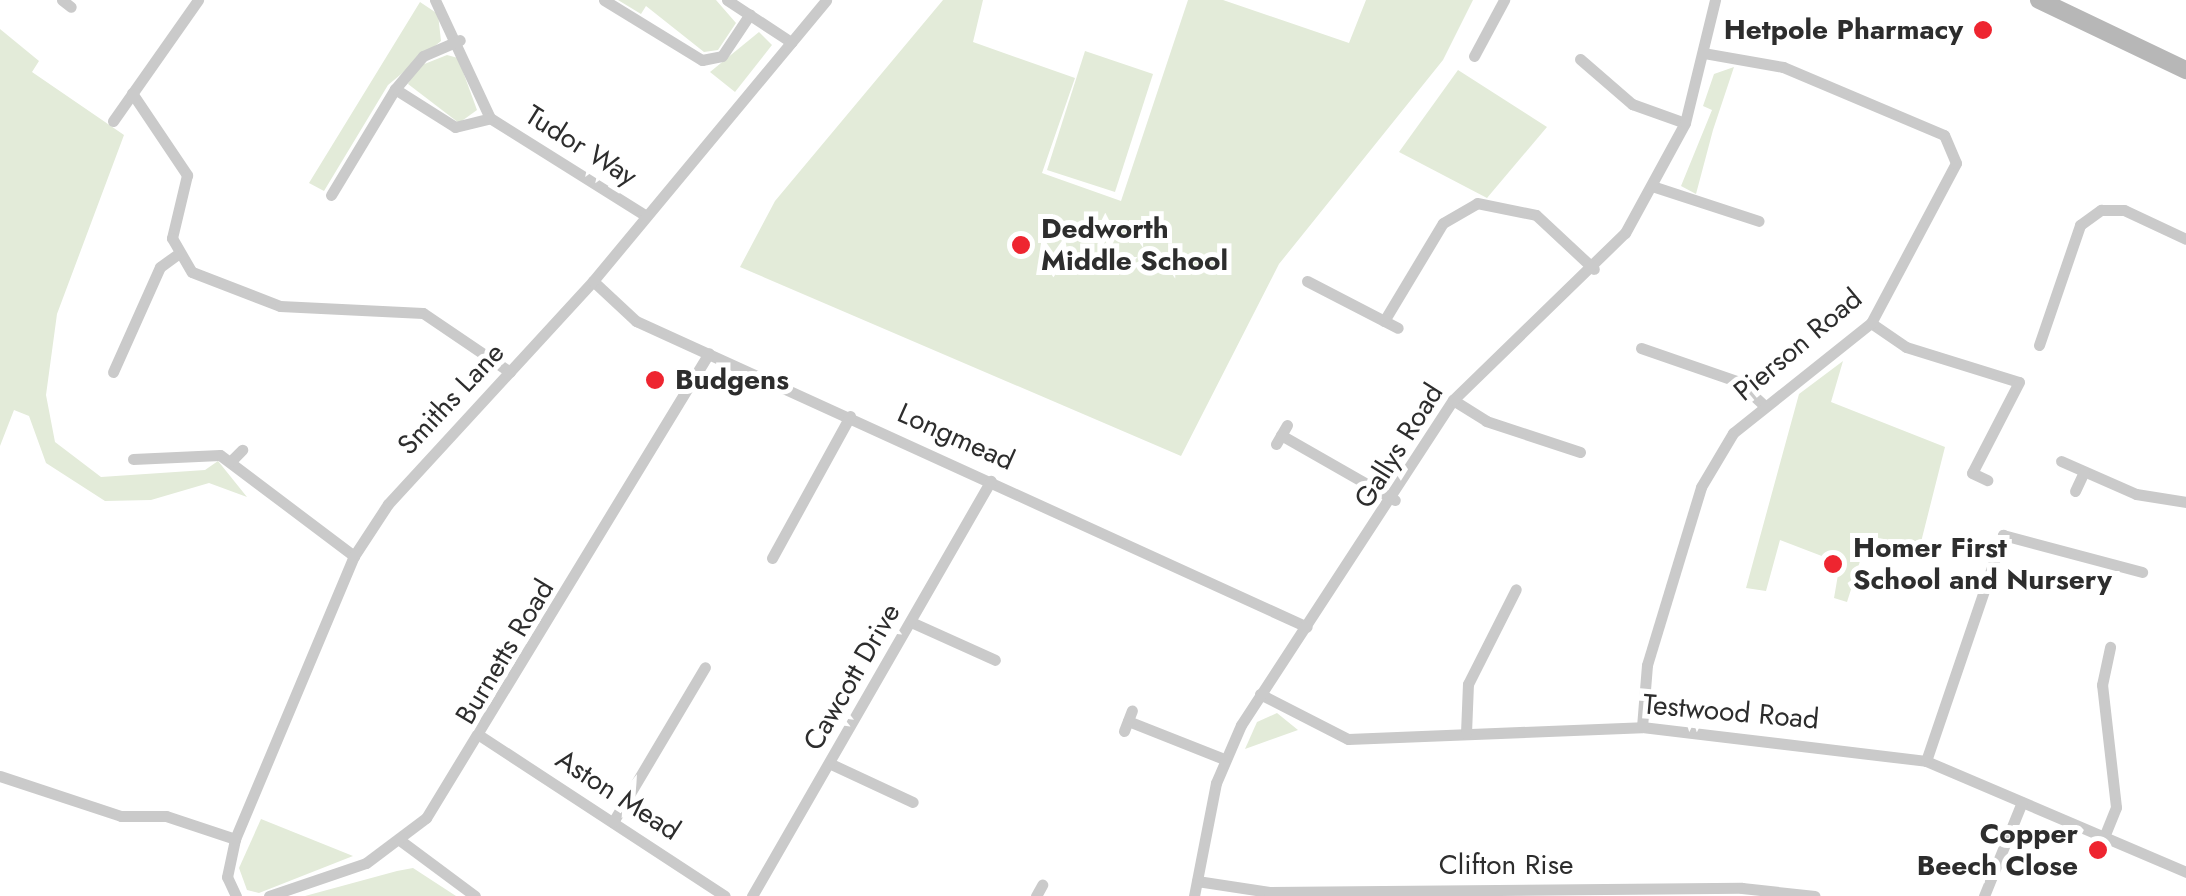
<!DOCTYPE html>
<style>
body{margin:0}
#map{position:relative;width:2186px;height:896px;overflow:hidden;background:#fff;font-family:Jost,sans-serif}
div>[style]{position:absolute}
.green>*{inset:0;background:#e3ebd9}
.minor>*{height:11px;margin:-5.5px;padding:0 5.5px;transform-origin:5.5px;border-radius:5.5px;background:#cacaca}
.secondary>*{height:18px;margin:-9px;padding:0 9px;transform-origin:9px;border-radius:9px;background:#b7b7b7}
.dots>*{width:28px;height:28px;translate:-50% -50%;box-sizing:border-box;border:5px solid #fff;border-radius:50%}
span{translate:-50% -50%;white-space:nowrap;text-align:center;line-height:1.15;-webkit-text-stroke:10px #fff;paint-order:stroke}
.poi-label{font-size:28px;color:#2d2d2d;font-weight:700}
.right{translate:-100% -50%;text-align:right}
.left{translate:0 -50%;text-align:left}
.street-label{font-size:28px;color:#2d2d2d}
</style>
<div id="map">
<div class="green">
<i style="clip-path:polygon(618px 0,716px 0,736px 23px,718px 50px,704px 52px,646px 6px,641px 14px)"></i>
<i style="clip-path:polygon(943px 0,983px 0,973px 42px,1075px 78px,1042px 173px,1121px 201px,1188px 0,1223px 0,1349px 43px,1366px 0,1473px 0,1443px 60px,1279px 264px,1181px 456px,740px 267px,775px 201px)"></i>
<i style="clip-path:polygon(420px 2px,438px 14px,441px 41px,388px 85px,324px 191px,309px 183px)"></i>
<i style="clip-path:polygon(0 29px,39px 61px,32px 72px,124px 135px,57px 314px,46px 395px,55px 442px,101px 477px,205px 470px,218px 461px,247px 497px,209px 483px,151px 500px,105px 501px,46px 463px,29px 416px,14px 410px,0 446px)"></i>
<i style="clip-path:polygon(759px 32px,772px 45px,735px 92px,710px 72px)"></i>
<i style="clip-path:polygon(1085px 51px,1153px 74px,1115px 192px,1047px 170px)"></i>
<i style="clip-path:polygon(447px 55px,458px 58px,477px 110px,459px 123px,408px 84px,417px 67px)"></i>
<i style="clip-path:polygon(1734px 67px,1713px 130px,1696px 194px,1681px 186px,1712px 110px,1703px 106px,1714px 74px)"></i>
<i style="clip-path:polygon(1458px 70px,1547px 127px,1487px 198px,1399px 152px)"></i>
<i style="clip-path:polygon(1843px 361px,1831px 402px,1945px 447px,1920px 546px,1868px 536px,1847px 602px,1834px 598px,1840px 563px,1780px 540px,1766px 591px,1746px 588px,1799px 394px)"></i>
<i style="clip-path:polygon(1277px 713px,1298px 730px,1245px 749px,1257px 722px)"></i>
<i style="clip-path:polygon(261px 819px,353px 856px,259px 893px,247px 890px,239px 868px)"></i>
<i style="clip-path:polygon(413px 868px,456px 896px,305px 896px,397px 871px)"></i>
</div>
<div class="minor">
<i style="left:62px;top:0;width:11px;rotate:38deg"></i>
<i style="left:435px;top:0;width:130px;rotate:65deg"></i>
<i style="left:490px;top:118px;width:184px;rotate:32.1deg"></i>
<i style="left:604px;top:0;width:115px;rotate:31.5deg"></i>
<i style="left:702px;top:60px;width:20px;rotate:-11deg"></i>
<i style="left:722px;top:56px;width:50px;rotate:-56.3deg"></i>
<i style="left:727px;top:0;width:77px;rotate:33.3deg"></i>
<i style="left:1474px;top:56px;width:64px;rotate:-61.8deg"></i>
<i style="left:1580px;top:59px;width:69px;rotate:40.9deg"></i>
<i style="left:1632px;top:104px;width:56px;rotate:19.7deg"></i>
<i style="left:395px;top:89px;width:71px;rotate:32.3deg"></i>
<i style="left:455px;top:127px;width:36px;rotate:-14deg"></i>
<i style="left:132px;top:93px;width:99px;rotate:56.1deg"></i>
<i style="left:187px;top:175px;width:65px;rotate:103.4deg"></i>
<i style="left:172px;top:238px;width:39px;rotate:60deg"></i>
<i style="left:192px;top:272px;width:94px;rotate:21.1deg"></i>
<i style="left:280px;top:306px;width:143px;rotate:2.8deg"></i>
<i style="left:423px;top:313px;width:105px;rotate:34.1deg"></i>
<i style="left:113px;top:121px;width:148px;rotate:-54.9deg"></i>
<i style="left:1655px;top:187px;width:109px;rotate:18.1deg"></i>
<i style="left:331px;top:195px;width:124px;rotate:-58.9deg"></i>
<i style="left:395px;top:89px;width:43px;rotate:-49.7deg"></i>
<i style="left:423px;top:56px;width:40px;rotate:-23.4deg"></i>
<i style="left:593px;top:281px;width:59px;rotate:42.9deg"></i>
<i style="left:636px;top:321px;width:737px;rotate:24.51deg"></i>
<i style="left:1307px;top:281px;width:102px;rotate:27.3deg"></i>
<i style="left:1384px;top:321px;width:114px;rotate:-59deg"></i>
<i style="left:1443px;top:223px;width:39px;rotate:-30deg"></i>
<i style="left:1477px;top:203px;width:60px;rotate:11.5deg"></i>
<i style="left:1536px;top:215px;width:79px;rotate:43deg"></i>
<i style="left:1871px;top:323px;width:42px;rotate:34.4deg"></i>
<i style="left:1906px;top:347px;width:118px;rotate:17.2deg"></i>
<i style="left:2019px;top:382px;width:102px;rotate:117.3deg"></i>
<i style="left:1972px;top:473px;width:17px;rotate:25deg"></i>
<i style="left:2039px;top:345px;width:127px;rotate:-71.1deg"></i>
<i style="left:2080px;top:225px;width:26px;rotate:-36deg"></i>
<i style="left:2101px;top:210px;width:23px"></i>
<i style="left:2124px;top:210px;width:68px;rotate:25.1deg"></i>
<i style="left:1641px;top:348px;width:104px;rotate:19.1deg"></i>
<i style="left:1739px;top:382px;width:34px;rotate:43deg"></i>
<i style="left:113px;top:372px;width:115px;rotate:-65.9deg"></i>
<i style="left:160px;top:267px;width:19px;rotate:-36deg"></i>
<i style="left:1453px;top:400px;width:39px;rotate:32deg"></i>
<i style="left:1486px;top:421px;width:99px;rotate:18.3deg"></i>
<i style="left:1281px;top:435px;width:131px;rotate:29.7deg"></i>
<i style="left:1276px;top:444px;width:22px;rotate:-60deg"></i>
<i style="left:133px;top:459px;width:87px;rotate:-2.6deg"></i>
<i style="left:220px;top:455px;width:168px;rotate:37deg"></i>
<i style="left:231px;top:461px;width:16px;rotate:-45deg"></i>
<i style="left:2061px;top:461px;width:82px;rotate:23.7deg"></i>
<i style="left:2136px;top:494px;width:51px;rotate:9.1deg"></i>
<i style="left:2075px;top:491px;width:21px;rotate:-65deg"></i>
<i style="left:772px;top:558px;width:162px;rotate:-61.2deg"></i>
<i style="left:911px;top:622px;width:92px;rotate:24.3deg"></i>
<i style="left:1260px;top:694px;width:99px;rotate:27.1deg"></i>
<i style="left:1348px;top:739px;width:294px;rotate:-2.3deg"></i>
<i style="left:1642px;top:727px;width:286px;rotate:6.8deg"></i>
<i style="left:1926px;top:761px;width:283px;rotate:23.1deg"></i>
<i style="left:1128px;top:721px;width:103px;rotate:21.6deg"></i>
<i style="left:1642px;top:727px;width:62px;rotate:-85.4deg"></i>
<i style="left:1647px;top:665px;width:186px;rotate:-73.1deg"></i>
<i style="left:1701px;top:487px;width:63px;rotate:-59.3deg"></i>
<i style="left:1733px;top:433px;width:176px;rotate:-38.6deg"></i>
<i style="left:1871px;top:323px;width:181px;rotate:-62deg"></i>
<i style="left:1956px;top:163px;width:30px;rotate:-113deg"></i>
<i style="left:1944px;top:135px;width:175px;rotate:-157.1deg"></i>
<i style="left:1783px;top:67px;width:80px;rotate:-170deg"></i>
<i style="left:1124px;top:731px;width:22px;rotate:-69deg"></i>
<i style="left:1466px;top:733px;width:49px;rotate:-87.7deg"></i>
<i style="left:1468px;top:684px;width:106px;rotate:-63.2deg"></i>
<i style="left:482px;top:737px;width:290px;rotate:33.2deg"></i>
<i style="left:1926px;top:761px;width:239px;rotate:-71.2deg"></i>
<i style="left:2003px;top:535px;width:144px;rotate:14.9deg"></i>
<i style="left:831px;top:764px;width:90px;rotate:24.9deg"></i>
<i style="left:0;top:776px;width:127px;rotate:18.3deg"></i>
<i style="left:121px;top:816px;width:45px"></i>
<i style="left:166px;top:816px;width:73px;rotate:18.4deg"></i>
<i style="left:613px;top:822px;width:180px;rotate:-59.3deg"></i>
<i style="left:2104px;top:837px;width:32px;rotate:-68deg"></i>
<i style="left:2116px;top:807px;width:123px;rotate:-96.5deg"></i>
<i style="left:2102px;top:685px;width:39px;rotate:-78deg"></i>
<i style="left:401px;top:841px;width:92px;rotate:36.6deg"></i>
<i style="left:1197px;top:881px;width:73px;rotate:8.7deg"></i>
<i style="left:1269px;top:892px;width:473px;rotate:-0.5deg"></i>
<i style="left:1742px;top:888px;width:73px;rotate:6.3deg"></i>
<i style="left:236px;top:896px;width:21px;rotate:-115deg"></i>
<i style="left:227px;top:877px;width:39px;rotate:-78deg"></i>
<i style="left:235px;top:839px;width:307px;rotate:-67.2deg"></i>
<i style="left:354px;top:556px;width:62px;rotate:-56.8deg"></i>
<i style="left:388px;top:504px;width:303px;rotate:-47.4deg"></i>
<i style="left:593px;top:281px;width:365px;rotate:-50.3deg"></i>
<i style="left:269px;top:896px;width:102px;rotate:-18.8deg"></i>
<i style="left:366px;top:863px;width:75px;rotate:-36.9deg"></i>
<i style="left:426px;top:818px;width:544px;rotate:-58.68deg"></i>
<i style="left:752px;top:896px;width:479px;rotate:-60.1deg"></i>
<i style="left:1036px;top:896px;width:13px;rotate:-61deg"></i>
<i style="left:1194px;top:896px;width:115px;rotate:-79deg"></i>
<i style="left:1216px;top:783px;width:63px;rotate:-66.7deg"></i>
<i style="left:1241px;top:725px;width:388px;rotate:-56.9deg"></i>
<i style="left:1453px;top:400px;width:240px;rotate:-44.2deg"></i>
<i style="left:1625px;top:233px;width:125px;rotate:-61.4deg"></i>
<i style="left:1685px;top:123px;width:127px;rotate:-76.3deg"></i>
<i style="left:1984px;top:896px;width:101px;rotate:-68deg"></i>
</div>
<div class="secondary">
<i style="left:2039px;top:0;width:163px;rotate:25.5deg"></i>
</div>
<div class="dots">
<i style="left:1983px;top:30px;background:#ee2530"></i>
<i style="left:1021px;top:245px;background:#ee2530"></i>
<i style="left:655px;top:380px;background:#ee2530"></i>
<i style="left:1833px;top:564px;background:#ee2530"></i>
<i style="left:2098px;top:850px;background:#ee2530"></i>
</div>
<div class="poi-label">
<span class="right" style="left:1963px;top:30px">Hetpole Pharmacy</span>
<span class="left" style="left:1041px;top:245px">Dedworth<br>Middle School</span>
<span class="left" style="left:675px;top:380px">Budgens</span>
<span class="left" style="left:1853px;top:564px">Homer First<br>School and Nursery</span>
<span class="right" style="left:2078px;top:850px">Copper<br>Beech Close</span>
</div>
<div class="street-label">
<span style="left:581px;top:146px;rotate:32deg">Tudor Way</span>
<span style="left:1798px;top:345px;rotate:-40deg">Pierson Road</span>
<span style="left:451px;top:399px;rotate:-47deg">Smiths Lane</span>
<span style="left:956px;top:437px;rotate:24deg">Longmead</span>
<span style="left:1399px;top:446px;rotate:-58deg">Gallys Road</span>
<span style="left:505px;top:652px;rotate:-59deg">Burnetts Road</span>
<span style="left:852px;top:677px;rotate:-60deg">Cawcott Drive</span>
<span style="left:1731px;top:712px;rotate:5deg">Testwood Road</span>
<span style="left:618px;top:795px;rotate:33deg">Aston Mead</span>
<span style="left:1506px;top:865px">Clifton Rise</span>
</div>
</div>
